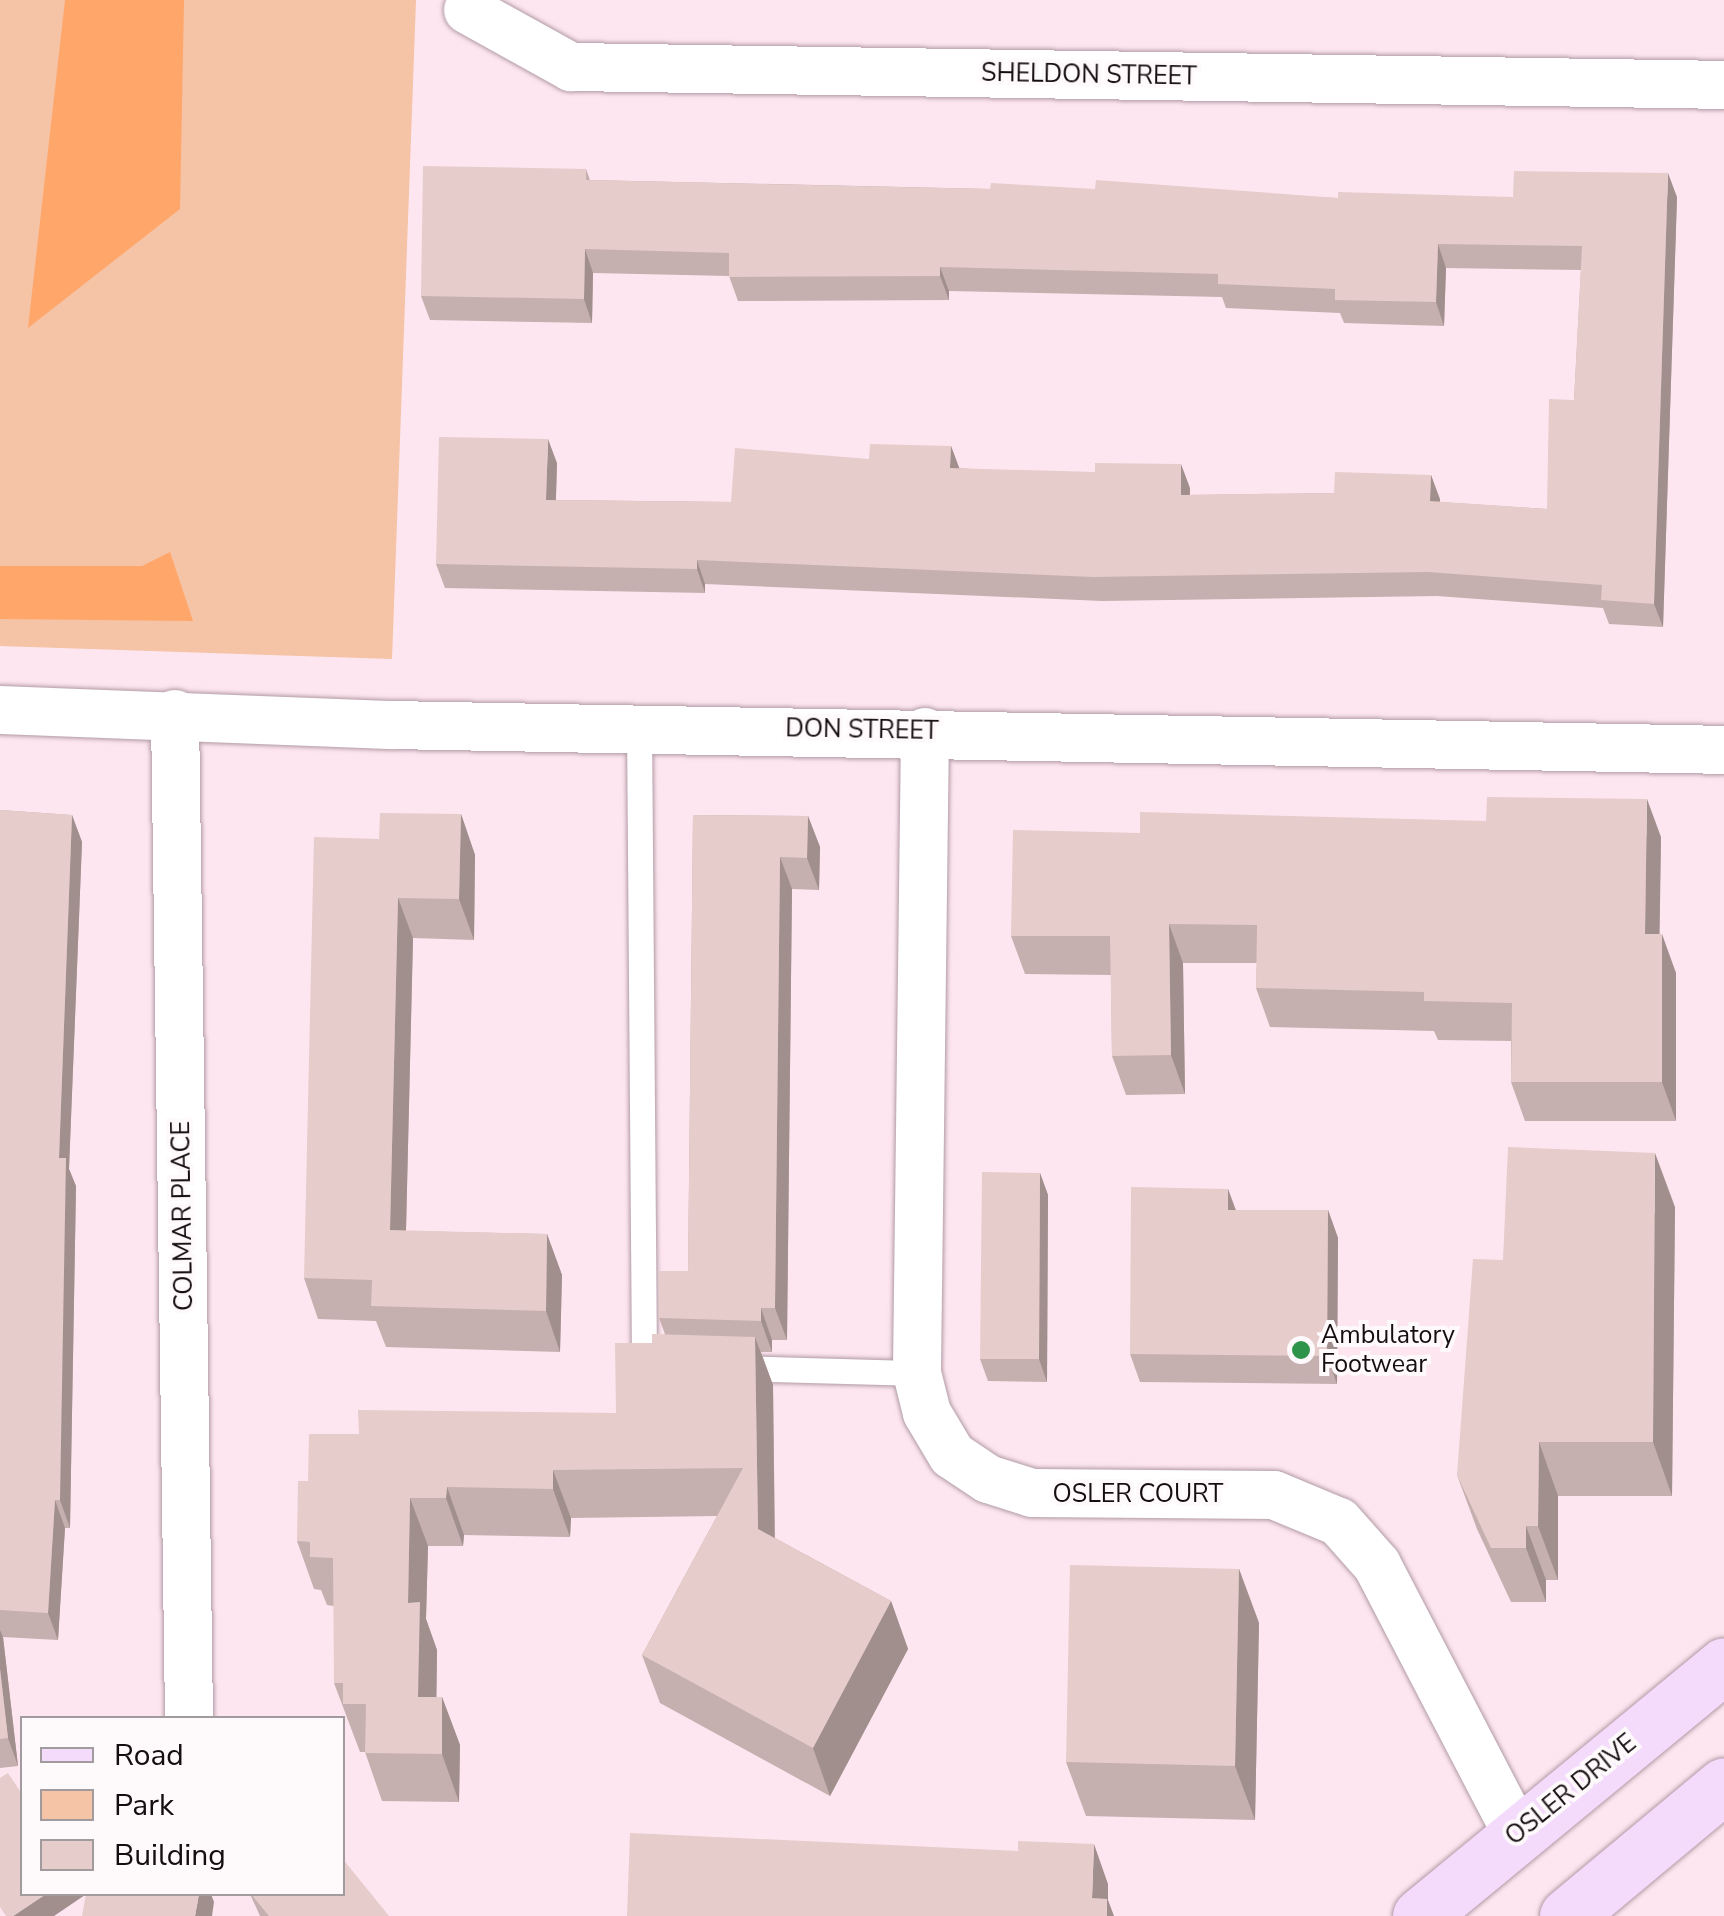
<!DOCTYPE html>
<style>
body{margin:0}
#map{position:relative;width:1724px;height:1916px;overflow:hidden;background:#fee6f0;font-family:"Nunito Sans",sans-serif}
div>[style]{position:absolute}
.green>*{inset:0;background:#f5c3a5}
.forest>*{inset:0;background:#ffa66b}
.roads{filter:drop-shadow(0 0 2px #b19ba5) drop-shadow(0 0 2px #b19ba5)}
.service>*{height:25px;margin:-12.5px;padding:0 12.5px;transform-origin:12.5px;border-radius:12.5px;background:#fff}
.minor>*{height:48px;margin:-24px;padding:0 24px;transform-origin:24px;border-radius:24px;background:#fff}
.secondary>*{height:55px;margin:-27.5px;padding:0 27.5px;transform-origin:27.5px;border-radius:27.5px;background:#f4dbfc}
.wall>*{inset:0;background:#c6afaf}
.shaded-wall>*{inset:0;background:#a18f8e}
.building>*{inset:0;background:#e6cccb}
.dots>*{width:28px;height:28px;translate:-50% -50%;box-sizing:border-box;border:5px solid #fef9fb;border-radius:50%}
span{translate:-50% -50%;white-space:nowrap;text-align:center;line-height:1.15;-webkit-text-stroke:8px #fef9fb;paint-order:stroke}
.street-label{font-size:25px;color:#150e11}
.poi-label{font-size:25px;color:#150e11}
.left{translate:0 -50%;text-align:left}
.legend{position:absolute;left:20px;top:1716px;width:325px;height:180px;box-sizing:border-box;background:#fef9fb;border:2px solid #a19b9d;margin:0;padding:12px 18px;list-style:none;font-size:30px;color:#150e11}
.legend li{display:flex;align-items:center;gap:20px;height:50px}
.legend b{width:50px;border:2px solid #a19b9d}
</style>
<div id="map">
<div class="green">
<i style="clip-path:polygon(0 0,416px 0,392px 659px,0 646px)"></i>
</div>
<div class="forest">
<i style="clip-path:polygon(65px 0,184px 0,180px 209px,28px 328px)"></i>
<i style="clip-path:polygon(170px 552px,193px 621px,0 619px,0 566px,142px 566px)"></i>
</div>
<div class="roads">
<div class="service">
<i style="left:639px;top:725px;width:640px;rotate:89.55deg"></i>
<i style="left:644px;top:1365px;width:8px"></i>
<i style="left:737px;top:1368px;width:180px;rotate:1.6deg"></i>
</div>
<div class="minor">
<i style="left:468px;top:10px;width:118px;rotate:29deg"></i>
<i style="left:571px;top:67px;width:1153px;rotate:0.89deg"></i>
<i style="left:0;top:710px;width:391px;rotate:2.2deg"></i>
<i style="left:391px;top:725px;width:1333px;rotate:1.07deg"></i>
<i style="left:175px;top:714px;width:1004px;rotate:89.2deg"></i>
<i style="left:925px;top:732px;width:641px;rotate:90.72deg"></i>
<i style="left:917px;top:1373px;width:41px;rotate:76deg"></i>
<i style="left:927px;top:1413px;width:49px;rotate:59.2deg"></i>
<i style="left:952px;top:1455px;width:43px;rotate:33.7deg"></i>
<i style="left:988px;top:1479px;width:46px;rotate:17.7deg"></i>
<i style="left:1032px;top:1493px;width:242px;rotate:0.5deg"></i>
<i style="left:1274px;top:1495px;width:70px;rotate:22.6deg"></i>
<i style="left:1339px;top:1522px;width:57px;rotate:48.5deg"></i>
<i style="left:1377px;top:1565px;width:303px;rotate:62.5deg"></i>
</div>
<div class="secondary">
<i style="left:1420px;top:1916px;width:394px;rotate:-39.5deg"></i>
<i style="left:1567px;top:1916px;width:204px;rotate:-39.8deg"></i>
</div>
</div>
<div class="wall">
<i style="clip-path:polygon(586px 169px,590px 180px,990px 189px,1095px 189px,1338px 198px,1677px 197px,1663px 627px,1609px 624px,1603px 608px,1437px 596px,1102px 601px,705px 584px,705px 593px,445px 588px,436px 564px,557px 463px,556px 500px,731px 502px,869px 459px,951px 446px,959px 468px,1190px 488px,1190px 495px,1334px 493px,1431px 475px,1440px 502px,1547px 509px,1574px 400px,1581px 270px,1446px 268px,1444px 326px,1344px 323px,1340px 313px,1226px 308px,1222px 297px,949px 291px,949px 300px,738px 301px,729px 276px,593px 273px,592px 323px,430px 320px,421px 296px)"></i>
<i style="clip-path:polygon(0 810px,72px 815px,82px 842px,69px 1169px,76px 1186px,70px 1528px,65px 1528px,58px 1640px,3px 1637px,18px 1766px,0 1768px)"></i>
<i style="clip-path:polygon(461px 814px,475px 855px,474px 940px,413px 938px,406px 1231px,547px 1234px,562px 1275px,560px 1352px,386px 1347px,376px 1321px,318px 1319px,304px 1278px,379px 839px)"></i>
<i style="clip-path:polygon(693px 815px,808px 816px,820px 847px,819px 890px,792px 889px,787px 1340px,772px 1340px,772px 1352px,761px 1352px,773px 1385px,775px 1538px,891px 1601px,908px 1649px,830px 1796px,660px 1703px,642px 1655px,717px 1516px,571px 1518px,570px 1537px,464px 1535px,463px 1546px,428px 1546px,426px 1619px,437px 1650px,436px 1697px,442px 1697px,460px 1745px,459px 1802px,382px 1801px,365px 1752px,360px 1752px,334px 1683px,334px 1606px,327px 1605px,321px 1590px,314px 1589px,297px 1541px,308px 1481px,359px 1434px,616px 1413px,652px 1343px,665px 1334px,659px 1318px,688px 1271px)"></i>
<i style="clip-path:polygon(1140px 833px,1661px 837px,1659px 934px,1676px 973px,1676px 1121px,1525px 1121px,1511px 1082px,1511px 1041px,1438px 1040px,1434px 1031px,1270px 1027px,1256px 988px,1257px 963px,1183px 963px,1185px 1094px,1126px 1095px,1112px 1056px,1111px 975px,1025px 974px,1011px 936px)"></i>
<i style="clip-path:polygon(1040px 1173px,1048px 1195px,1047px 1382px,988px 1381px,980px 1359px)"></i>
<i style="clip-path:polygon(1228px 1189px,1236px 1210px,1328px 1210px,1338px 1238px,1337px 1384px,1140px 1382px,1130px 1354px)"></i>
<i style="clip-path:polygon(1675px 1207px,1672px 1496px,1558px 1496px,1558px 1580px,1546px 1580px,1546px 1602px,1511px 1602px,1477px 1529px,1457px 1475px,1503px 1260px)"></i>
<i style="clip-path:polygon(1239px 1569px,1259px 1623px,1255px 1820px,1086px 1816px,1066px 1762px)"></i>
<i style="clip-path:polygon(250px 1894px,389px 1916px,260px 1916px)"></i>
</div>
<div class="shaded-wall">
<i style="clip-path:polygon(1668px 173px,1677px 197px,1663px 627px,1654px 604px)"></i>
<i style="clip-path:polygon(1438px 244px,1446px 268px,1444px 326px,1436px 302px)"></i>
<i style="clip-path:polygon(585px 249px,593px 273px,592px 323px,584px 299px)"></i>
<i style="clip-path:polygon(940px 267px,949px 291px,949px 300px,940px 276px)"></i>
<i style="clip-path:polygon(548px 439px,557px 463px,555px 524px,546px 500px)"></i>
<i style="clip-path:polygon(951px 446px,960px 470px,950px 468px)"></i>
<i style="clip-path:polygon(1181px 464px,1190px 488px,1189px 519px,1181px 495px)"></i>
<i style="clip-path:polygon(1431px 475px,1440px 499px,1439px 525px,1430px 501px)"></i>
<i style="clip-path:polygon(697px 560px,705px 584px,705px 593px,697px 569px)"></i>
<i style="clip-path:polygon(1647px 799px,1661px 837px,1659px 973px,1645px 934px)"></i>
<i style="clip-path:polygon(461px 814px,475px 855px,474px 940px,459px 899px)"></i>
<i style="clip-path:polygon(72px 815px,82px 842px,69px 1169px,76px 1186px,70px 1528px,60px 1500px,59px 1158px)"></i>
<i style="clip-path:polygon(808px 816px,820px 847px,819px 890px,807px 858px)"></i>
<i style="clip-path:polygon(780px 857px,792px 889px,787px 1340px,775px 1308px)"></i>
<i style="clip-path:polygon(398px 898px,413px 938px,405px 1271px,390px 1230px)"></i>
<i style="clip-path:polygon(1169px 924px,1183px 963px,1185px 1094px,1171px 1055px)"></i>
<i style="clip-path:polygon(1662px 934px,1676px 973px,1676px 1121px,1662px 1082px)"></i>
<i style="clip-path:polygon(1655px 1153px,1675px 1207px,1672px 1496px,1653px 1442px)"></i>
<i style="clip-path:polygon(1040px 1173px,1048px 1195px,1047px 1382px,1039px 1359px)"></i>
<i style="clip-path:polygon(1228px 1189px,1238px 1217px,1228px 1210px)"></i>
<i style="clip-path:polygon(1328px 1210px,1338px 1238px,1337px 1384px,1327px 1356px)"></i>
<i style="clip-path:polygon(547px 1234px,562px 1275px,560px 1352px,546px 1311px)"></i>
<i style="clip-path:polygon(761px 1308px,772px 1340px,772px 1352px,761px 1321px)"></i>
<i style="clip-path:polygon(755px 1337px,773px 1385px,775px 1577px,758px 1529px)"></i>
<i style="clip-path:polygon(1539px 1442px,1558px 1496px,1558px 1580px,1538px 1526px)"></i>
<i style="clip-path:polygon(553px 1470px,571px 1518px,570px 1537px,553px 1489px)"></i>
<i style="clip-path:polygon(447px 1487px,464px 1535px,463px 1546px,446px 1498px)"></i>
<i style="clip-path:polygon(410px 1498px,428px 1546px,426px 1619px,437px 1650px,436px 1745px,418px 1697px,408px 1603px)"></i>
<i style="clip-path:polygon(55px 1500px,65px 1528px,58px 1640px,48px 1613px)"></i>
<i style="clip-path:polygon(1526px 1526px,1546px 1580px,1546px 1602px,1526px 1548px)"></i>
<i style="clip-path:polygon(1239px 1569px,1259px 1623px,1255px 1820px,1235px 1766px)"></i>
<i style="clip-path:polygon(891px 1601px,908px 1649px,830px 1796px,813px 1748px)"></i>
<i style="clip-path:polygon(0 1630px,3px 1637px,18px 1766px,8px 1738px,0 1669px)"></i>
<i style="clip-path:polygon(442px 1697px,460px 1745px,459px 1802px,442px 1754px)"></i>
<i style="clip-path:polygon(1094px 1844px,1108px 1884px,1108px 1900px,1114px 1916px,1098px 1916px,1092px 1898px)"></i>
<i style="clip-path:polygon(46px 1894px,84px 1894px,85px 1895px,54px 1916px,13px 1916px)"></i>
<i style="clip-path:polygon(199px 1894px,211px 1894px,214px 1902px,212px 1916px,195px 1916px)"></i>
</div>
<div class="building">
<i style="clip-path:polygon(423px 166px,586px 169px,586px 180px,990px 189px,991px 183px,1095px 189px,1096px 180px,1338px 198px,1338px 192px,1513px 197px,1514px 171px,1668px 173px,1654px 604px,1601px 600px,1602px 585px,1428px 572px,1093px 577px,697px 560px,697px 569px,436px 564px,439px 437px,548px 439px,546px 500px,731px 502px,735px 448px,869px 459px,870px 444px,951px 446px,950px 468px,1095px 472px,1095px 463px,1181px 464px,1181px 495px,1334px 493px,1335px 472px,1431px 475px,1430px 501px,1547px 509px,1549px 399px,1574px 400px,1582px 246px,1438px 244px,1436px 302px,1335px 300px,1335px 289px,1218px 284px,1218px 274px,940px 267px,940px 276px,729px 277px,729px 253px,585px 249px,584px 299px,421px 296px)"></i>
<i style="clip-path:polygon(1487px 797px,1647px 799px,1645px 934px,1662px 934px,1662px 1082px,1511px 1082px,1512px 1003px,1424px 1001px,1424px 992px,1256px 988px,1257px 925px,1169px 924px,1171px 1055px,1112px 1056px,1110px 936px,1011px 936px,1013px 830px,1140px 833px,1140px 812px,1486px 821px)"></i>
<i style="clip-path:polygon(0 810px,72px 815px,59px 1158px,66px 1158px,60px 1500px,55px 1500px,48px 1613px,0 1610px)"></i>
<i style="clip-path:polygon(380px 813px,461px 814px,459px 899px,398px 898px,390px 1230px,547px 1234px,546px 1311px,371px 1306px,372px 1280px,304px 1278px,314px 837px,379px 839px)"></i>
<i style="clip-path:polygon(693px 815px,808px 816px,807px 858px,780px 857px,775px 1308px,761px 1308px,761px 1321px,659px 1318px,659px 1271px,688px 1271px)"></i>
<i style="clip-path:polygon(1508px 1147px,1655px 1153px,1653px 1442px,1539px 1442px,1538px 1526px,1526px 1526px,1526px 1548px,1491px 1548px,1457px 1475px,1473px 1259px,1503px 1260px)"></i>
<i style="clip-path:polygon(982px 1172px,1040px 1173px,1039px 1359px,980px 1359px)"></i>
<i style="clip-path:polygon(1131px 1187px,1228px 1189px,1228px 1210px,1328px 1210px,1327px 1356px,1130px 1354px)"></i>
<i style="clip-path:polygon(652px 1334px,755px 1337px,758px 1529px,891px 1601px,813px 1748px,642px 1655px,743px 1468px,553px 1470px,553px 1489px,447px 1487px,446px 1498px,410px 1498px,408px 1603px,420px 1602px,418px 1697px,442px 1697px,442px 1754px,365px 1753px,366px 1704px,343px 1704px,343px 1683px,334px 1683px,333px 1558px,310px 1557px,310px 1542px,297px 1541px,298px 1481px,308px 1481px,309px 1434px,359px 1434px,358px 1410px,616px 1413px,615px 1343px,652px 1343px)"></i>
<i style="clip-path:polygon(1070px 1565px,1239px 1569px,1235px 1766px,1066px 1762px)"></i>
<i style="clip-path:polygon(0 1669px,8px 1738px,0 1739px)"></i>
<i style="clip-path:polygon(8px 1773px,22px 1794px,22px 1894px,46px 1894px,13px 1916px,6px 1916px,0 1907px,0 1778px)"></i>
<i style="clip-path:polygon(630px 1833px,1018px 1851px,1018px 1841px,1094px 1844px,1092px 1898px,1107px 1899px,1107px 1916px,627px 1916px)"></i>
<i style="clip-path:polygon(342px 1858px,389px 1916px,269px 1916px,251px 1894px,342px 1894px)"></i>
<i style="clip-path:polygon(86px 1894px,199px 1894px,195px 1916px,82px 1916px)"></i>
</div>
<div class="dots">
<i style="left:1301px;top:1350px;background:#2e944a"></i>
</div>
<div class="street-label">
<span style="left:1089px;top:75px;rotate:1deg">SHELDON STREET</span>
<span style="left:862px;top:730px;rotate:1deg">DON STREET</span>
<span style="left:183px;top:1216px;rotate:-91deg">COLMAR PLACE</span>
<span style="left:1138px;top:1494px">OSLER COURT</span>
<span style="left:1571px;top:1790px;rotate:-39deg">OSLER DRIVE</span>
</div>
<div class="poi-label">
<span class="left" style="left:1321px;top:1350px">Ambulatory<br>Footwear</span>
</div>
<ul class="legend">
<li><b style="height:12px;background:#f4dbfc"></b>Road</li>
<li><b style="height:28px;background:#f5c3a5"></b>Park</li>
<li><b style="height:28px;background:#e6cccb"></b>Building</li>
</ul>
</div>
